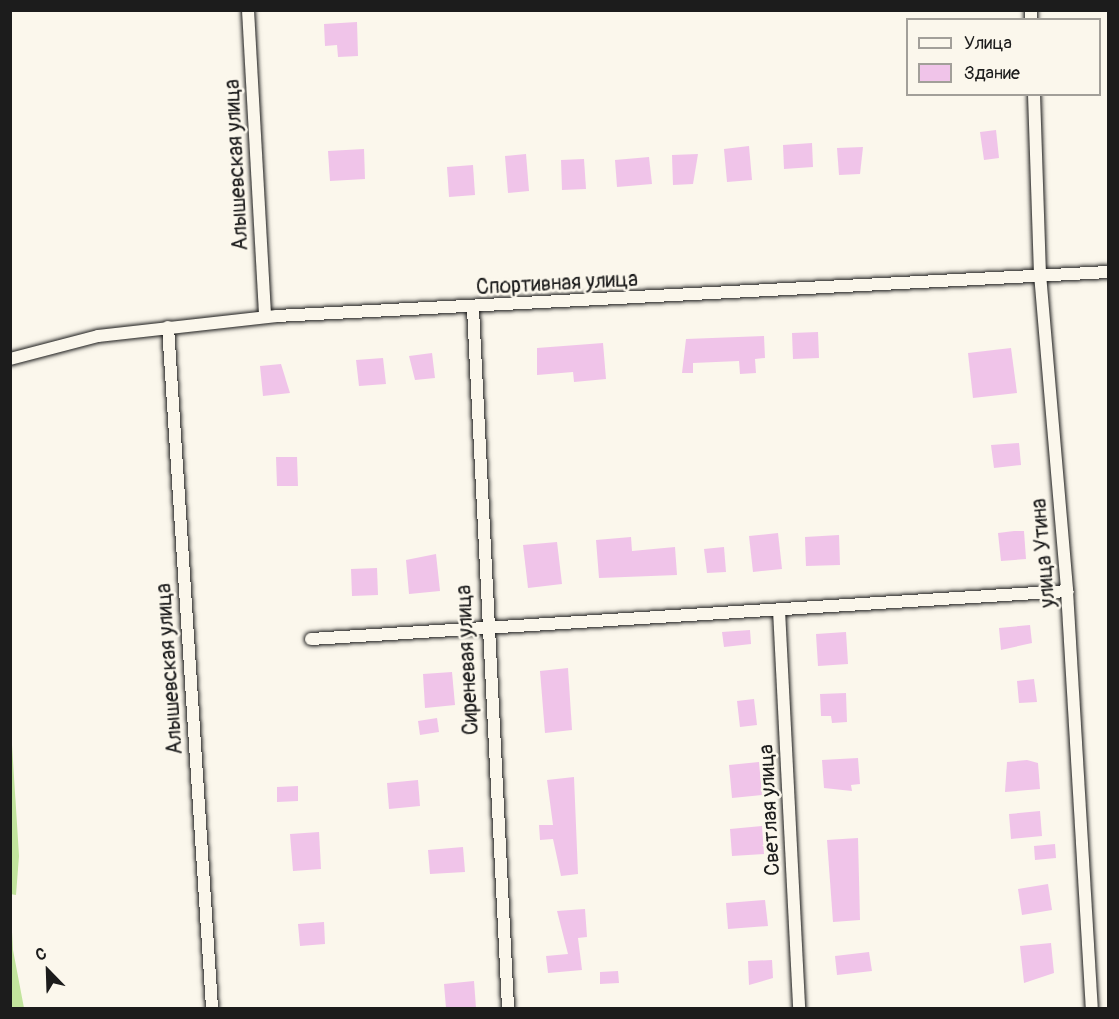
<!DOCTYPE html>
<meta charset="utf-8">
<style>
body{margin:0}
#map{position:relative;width:1119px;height:1019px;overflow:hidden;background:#fbf7ec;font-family:Pangolin,sans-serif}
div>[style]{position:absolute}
.green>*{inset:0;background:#c2e49d}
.building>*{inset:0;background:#f0c4e9}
.roads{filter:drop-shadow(0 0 2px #1c1c1c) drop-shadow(0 0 2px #1c1c1c)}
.minor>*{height:12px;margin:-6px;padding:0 6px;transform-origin:6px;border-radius:6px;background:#fbf7ec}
span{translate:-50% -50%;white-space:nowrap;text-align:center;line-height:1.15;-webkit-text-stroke:5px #fbf7ec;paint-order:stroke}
.street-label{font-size:21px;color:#1c1c1c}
.frame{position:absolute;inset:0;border:12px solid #1c1c1c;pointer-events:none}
.legend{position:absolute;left:906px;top:18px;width:195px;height:78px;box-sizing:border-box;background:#fbf7ec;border:2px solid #a29f99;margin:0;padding:8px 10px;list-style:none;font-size:18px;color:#1c1c1c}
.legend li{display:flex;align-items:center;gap:12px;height:30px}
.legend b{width:30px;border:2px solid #a29f99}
.north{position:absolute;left:18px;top:941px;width:60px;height:60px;-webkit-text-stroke:4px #fbf7ec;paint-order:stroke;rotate:337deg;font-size:16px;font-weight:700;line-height:24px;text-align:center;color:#1c1c1c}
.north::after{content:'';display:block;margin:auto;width:21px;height:27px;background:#1c1c1c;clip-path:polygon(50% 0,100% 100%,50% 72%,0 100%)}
</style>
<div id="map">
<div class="green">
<i style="clip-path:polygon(10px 713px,19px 856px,16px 895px,10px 894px)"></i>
<i style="clip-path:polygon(11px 914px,13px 950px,24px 1008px,11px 1008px)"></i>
</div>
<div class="building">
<i style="clip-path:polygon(357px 22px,358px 56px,338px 57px,337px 45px,325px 46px,324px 24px)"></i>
<i style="clip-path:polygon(996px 130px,999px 158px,984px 160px,980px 132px)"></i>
<i style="clip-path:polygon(812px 143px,813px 167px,784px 169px,783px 145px)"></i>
<i style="clip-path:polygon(749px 146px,752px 180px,727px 182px,724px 149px)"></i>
<i style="clip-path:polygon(863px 147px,860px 174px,839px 175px,837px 148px)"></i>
<i style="clip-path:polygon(364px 149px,365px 179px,330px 181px,328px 151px)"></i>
<i style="clip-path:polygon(526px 154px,529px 191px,508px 193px,505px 156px)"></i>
<i style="clip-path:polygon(698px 154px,693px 184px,673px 185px,672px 155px)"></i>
<i style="clip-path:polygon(649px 157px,652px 184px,617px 187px,615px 160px)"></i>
<i style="clip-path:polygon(584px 159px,586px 189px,562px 190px,561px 160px)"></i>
<i style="clip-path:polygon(473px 165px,475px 195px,449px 197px,447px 167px)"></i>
<i style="clip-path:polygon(818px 332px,819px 358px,793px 359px,792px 333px)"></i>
<i style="clip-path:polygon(764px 336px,765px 358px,755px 359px,756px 373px,740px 374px,739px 361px,693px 363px,693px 373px,682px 373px,686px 339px)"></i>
<i style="clip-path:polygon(603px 343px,606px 379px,574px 382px,573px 372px,537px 375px,537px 348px)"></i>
<i style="clip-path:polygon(1011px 348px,1017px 393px,973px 398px,968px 353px)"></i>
<i style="clip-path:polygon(432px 353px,435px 378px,415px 380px,409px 356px)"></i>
<i style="clip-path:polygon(383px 358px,386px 384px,359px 386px,356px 360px)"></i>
<i style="clip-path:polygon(281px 364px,290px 393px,263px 396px,260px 366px)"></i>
<i style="clip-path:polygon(1019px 443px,1021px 465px,994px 468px,991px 445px)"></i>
<i style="clip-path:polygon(276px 457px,297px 457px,298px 486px,277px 486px)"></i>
<i style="clip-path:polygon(1014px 531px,1024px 531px,1026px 559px,1001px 561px,998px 533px)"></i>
<i style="clip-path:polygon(778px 533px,782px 569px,753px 572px,749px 536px)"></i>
<i style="clip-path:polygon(839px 535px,840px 565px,806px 566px,805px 537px)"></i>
<i style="clip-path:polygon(631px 537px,632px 551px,675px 547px,677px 575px,599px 578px,596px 540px)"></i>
<i style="clip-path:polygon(557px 542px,562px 584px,528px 588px,523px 545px)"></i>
<i style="clip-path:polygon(724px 547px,726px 572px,707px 573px,704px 549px)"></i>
<i style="clip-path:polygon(436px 554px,440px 591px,409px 594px,406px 560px)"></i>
<i style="clip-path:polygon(377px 568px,378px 595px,352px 596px,351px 569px)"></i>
<i style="clip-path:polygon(1030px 625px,1032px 643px,1001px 650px,999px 628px)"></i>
<i style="clip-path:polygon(750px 630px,751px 644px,724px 647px,722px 632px)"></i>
<i style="clip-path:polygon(846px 632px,848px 664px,818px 666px,816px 634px)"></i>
<i style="clip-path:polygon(568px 668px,572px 730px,545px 733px,540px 671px)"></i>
<i style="clip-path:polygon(452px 672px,455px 705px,425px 708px,423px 674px)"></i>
<i style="clip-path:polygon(1034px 679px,1037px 702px,1019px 703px,1017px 681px)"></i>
<i style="clip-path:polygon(846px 693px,847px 722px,832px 723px,831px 716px,821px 716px,820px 694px)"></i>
<i style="clip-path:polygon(754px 699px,757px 725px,740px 727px,737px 701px)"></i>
<i style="clip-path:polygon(437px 718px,439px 732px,420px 735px,418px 721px)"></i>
<i style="clip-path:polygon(858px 758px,860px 784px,851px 785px,852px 791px,824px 788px,822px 760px)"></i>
<i style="clip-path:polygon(1027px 760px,1038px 763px,1040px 789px,1005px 792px,1007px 762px)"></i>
<i style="clip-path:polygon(759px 762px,762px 795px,732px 798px,729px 765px)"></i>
<i style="clip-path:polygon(574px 777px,578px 874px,561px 876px,553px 839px,540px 840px,539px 825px,553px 825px,547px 780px)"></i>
<i style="clip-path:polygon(418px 780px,420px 806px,389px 809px,387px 783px)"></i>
<i style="clip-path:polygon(298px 786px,298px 801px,277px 802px,277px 787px)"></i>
<i style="clip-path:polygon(1040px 811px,1042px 836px,1011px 839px,1009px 814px)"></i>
<i style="clip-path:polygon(762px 826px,764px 854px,732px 856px,730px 829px)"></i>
<i style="clip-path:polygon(319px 832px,321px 869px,293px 871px,290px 834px)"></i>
<i style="clip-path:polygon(858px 838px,860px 920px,833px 922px,827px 840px)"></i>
<i style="clip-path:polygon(1055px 844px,1056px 858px,1035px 860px,1034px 846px)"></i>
<i style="clip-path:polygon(463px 847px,465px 872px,430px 874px,428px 850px)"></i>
<i style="clip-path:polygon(1048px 884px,1052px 910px,1022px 915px,1018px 889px)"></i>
<i style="clip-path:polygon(765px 900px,768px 926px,728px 929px,726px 903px)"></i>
<i style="clip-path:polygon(585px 909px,587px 937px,578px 938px,582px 970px,548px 973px,546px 956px,568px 954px,557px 911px)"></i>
<i style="clip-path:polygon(324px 922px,325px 944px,300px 946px,298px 924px)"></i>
<i style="clip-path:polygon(1051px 943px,1054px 973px,1024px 983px,1020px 946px)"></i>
<i style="clip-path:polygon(869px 952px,872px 971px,837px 975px,835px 956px)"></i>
<i style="clip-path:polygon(772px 960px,773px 978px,749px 985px,748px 961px)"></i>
<i style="clip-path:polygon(618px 971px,619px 983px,600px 984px,600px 972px)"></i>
<i style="clip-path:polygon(474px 981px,476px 1008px,446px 1008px,444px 984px)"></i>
</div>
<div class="roads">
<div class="minor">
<i style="left:248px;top:10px;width:307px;rotate:86.8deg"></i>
<i style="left:1031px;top:10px;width:10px;rotate:90deg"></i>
<i style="left:1034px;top:94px;width:180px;rotate:88.1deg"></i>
<i style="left:1040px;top:274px;width:318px;rotate:85.1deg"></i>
<i style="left:1067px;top:591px;width:418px;rotate:86.6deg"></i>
<i style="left:473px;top:309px;width:700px;rotate:87.13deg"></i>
<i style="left:168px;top:327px;width:682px;rotate:86.3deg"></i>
<i style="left:10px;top:359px;width:91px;rotate:-14.6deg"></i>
<i style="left:98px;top:336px;width:180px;rotate:-6.4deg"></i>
<i style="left:277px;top:316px;width:832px;rotate:-3.03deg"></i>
<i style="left:779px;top:610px;width:399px;rotate:87.1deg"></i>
<i style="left:311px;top:639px;width:758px;rotate:-3.63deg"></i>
</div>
</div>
<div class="street-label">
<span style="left:237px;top:165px;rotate:-93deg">Алышевская улица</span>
<span style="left:557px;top:284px;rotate:-3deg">Спортивная улица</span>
<span style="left:1044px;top:553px;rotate:-95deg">улица Утина</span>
<span style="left:468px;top:660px;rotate:-93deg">Сиреневая улица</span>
<span style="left:170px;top:669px;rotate:-94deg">Алышевская улица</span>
<span style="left:770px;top:810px;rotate:-93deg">Светлая улица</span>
</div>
<div class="frame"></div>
<ul class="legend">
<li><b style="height:8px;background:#fbf7ec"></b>Улица</li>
<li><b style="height:16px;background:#f0c4e9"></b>Здание</li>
</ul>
<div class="north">С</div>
</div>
